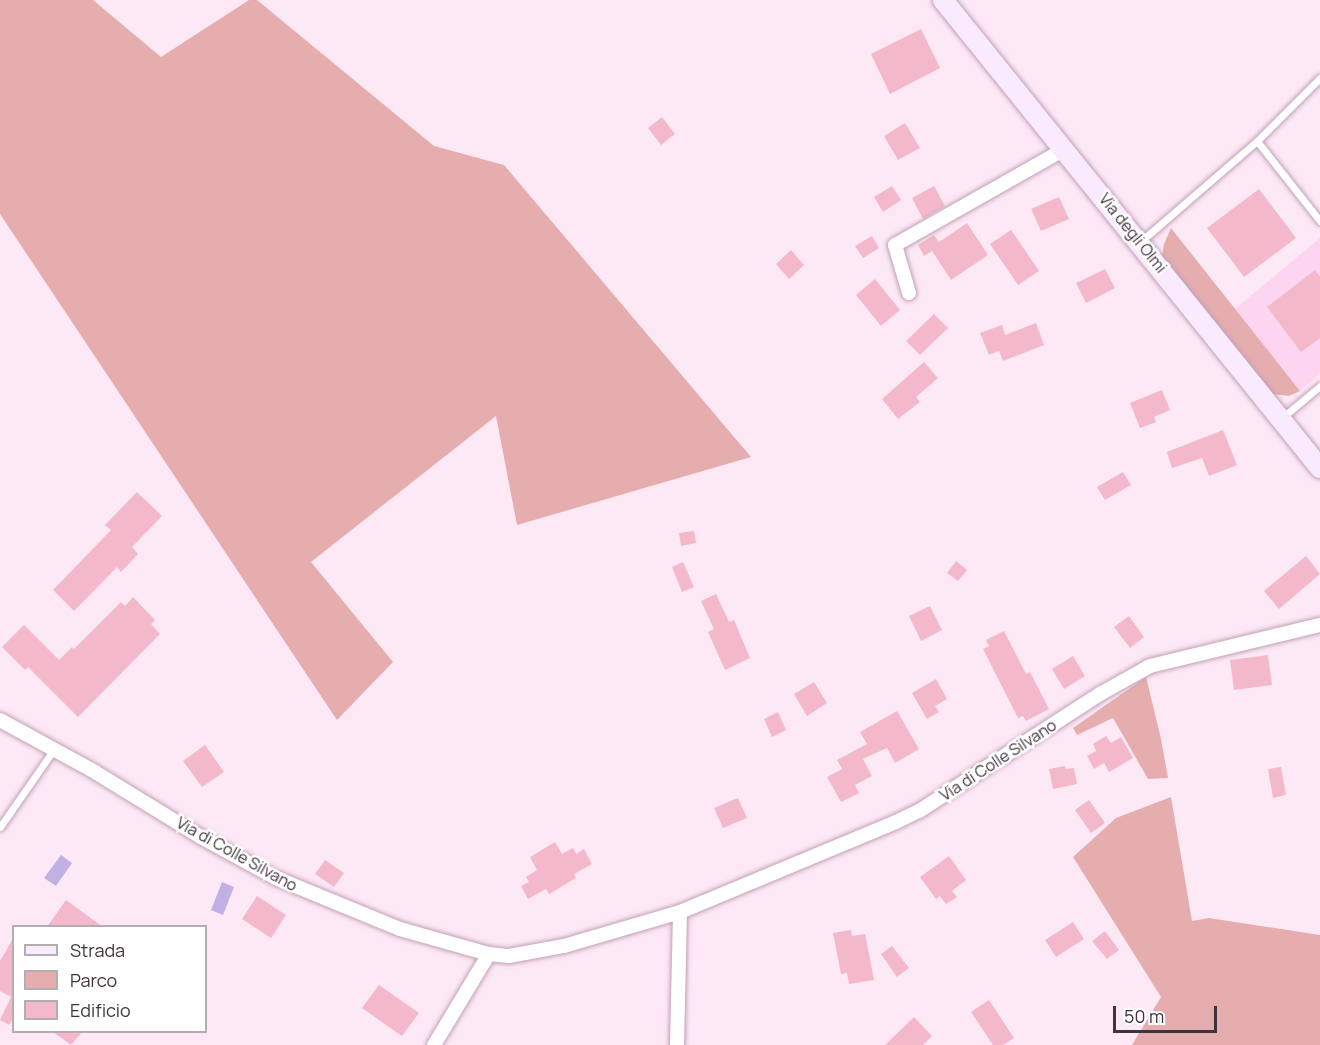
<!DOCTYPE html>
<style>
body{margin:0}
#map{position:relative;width:1320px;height:1045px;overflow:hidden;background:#fde8f6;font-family:Manrope,sans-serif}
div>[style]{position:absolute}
.built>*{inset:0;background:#fed5f0}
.green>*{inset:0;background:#e6adaf}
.water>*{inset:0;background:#c1b0e3}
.building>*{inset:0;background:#f4b8cb}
.roads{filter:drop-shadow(0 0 2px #c1a1b6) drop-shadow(0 0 2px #c1a1b6)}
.lane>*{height:7px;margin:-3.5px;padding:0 3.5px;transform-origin:3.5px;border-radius:3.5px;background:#fff}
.street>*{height:14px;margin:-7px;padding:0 7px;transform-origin:7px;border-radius:7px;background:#fff}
.secondary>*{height:20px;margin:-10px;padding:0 10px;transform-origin:10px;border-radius:10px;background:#f9eafd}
span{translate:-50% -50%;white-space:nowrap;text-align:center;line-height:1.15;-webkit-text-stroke:5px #fff;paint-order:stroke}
.street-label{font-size:16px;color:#40333c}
.legend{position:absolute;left:12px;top:925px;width:195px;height:108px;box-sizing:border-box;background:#fff;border:2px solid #b3adb1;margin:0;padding:8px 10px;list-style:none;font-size:18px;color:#40333c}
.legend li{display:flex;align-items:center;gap:12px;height:30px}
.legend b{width:30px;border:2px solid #b3adb1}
.scale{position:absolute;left:1113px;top:1006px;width:104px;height:27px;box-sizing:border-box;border:3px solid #40333c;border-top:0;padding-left:8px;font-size:18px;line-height:21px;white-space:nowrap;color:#40333c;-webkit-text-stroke:4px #fff;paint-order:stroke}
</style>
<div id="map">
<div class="built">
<i style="clip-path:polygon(1320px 238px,1320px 374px,1300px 391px,1235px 309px)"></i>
</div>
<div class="green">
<i style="clip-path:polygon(0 0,93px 0,161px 57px,249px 0,257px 0,434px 146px,504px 165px,751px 457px,517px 525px,496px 416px,311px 562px,393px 662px,337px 720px,0 214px)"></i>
<i style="clip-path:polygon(1171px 228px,1300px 391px,1289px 396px,1272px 394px,1162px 257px,1164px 244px)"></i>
<i style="clip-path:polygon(1146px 677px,1161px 739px,1168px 778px,1148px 779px,1113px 718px,1077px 735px,1073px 728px)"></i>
<i style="clip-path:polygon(1171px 797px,1192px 921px,1209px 918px,1320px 935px,1320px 1045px,1132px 1045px,1161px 997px,1073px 857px,1116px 818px)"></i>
</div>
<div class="water">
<i style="clip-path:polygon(61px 855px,72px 863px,56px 886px,44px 878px)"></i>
<i style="clip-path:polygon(222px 882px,234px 887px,223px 915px,211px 910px)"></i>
</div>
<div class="building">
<i style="clip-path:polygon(921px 29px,940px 68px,890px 94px,871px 54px)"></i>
<i style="clip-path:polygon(662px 117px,675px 134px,661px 145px,648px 128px)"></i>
<i style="clip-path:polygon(905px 123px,920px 148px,898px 160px,884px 136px)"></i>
<i style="clip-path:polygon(892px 186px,901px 200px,883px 212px,874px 197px)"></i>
<i style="clip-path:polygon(934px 186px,945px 206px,923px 219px,912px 198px)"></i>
<i style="clip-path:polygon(1259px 189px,1296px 238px,1244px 277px,1207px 228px)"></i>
<i style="clip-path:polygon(1059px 197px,1069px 219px,1041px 231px,1031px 209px)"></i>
<i style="clip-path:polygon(967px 223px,988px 255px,951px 280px,932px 251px,924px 256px,918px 245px,934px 235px,939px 242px)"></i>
<i style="clip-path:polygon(1011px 230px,1039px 271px,1018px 285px,990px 244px)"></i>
<i style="clip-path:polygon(872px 236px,879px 248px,863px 258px,855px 246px)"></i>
<i style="clip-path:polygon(791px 250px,804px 265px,789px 279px,776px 264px)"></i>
<i style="clip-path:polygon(1105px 269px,1115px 288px,1086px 303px,1076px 283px)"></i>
<i style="clip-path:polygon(1315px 270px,1320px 277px,1320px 338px,1301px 352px,1267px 307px)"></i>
<i style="clip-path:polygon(875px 279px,900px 310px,881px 326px,856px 295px)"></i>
<i style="clip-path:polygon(934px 314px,948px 328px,920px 355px,906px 341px)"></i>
<i style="clip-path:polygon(1036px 323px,1044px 345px,1003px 361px,999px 351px,989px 355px,980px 333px,1002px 325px,1005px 335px)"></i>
<i style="clip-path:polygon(924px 362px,938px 378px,916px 397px,920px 402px,898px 419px,882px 399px)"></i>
<i style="clip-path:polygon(1162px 390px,1170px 410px,1154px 417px,1156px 422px,1140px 428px,1130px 403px)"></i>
<i style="clip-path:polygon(1223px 430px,1237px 465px,1209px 476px,1202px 458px,1172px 468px,1167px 452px)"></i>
<i style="clip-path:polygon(1123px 472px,1131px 485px,1105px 500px,1097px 487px)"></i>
<i style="clip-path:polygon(137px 492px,162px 516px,132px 547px,138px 554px,121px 572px,117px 567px,74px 611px,53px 590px,111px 530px,105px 525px)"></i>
<i style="clip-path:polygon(694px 531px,696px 543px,681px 546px,679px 533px)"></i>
<i style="clip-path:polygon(1306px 556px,1320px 574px,1279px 609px,1264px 591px)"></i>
<i style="clip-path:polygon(956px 561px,967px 570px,958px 581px,947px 573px)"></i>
<i style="clip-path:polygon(683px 562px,694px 587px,682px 592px,672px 567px)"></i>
<i style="clip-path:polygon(716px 594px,729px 622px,734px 620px,750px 658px,725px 670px,708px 632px,714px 629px,701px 601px)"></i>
<i style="clip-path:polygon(133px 597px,155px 620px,151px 624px,160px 634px,78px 717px,28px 667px,25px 670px,2px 647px,24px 625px,59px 660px,72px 647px,74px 649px,121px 602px,125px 606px)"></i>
<i style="clip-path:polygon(930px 606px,942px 630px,921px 641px,909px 616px)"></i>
<i style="clip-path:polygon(1129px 616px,1144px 637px,1130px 648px,1114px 627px)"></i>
<i style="clip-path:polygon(1004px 631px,1026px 674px,1030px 672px,1049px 709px,1026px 721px,1023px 716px,1018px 718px,983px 649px,989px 646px,986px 640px)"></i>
<i style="clip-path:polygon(1268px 655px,1272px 685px,1234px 690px,1230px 660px)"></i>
<i style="clip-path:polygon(1073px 656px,1085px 676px,1064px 689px,1052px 669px)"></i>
<i style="clip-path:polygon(936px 679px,947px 699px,935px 706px,939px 712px,927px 719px,912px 693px)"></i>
<i style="clip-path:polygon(814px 682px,827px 703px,807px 716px,794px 694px)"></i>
<i style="clip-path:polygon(897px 711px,919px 749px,895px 763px,887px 748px,863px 759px,872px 776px,855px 785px,859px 793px,841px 802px,827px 777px,842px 769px,837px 760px,867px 744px,860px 732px)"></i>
<i style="clip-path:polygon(778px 712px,786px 730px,772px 737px,764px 719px)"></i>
<i style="clip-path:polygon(1106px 736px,1111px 743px,1121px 737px,1133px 758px,1109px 772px,1104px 763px,1094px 769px,1087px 756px,1096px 751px,1093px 744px)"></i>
<i style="clip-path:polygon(205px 745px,224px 772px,202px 787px,183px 761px)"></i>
<i style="clip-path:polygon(1065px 766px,1065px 769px,1074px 768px,1077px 784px,1053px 789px,1049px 769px)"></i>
<i style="clip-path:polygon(1281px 767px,1286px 795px,1273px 798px,1268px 769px)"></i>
<i style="clip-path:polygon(738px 798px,747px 818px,723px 828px,714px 808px)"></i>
<i style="clip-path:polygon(1089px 800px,1105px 823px,1091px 833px,1075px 810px)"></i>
<i style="clip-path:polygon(555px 842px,562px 854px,573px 848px,576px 854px,584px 849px,592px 864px,574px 874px,576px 878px,549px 894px,546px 889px,528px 899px,521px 886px,529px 882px,526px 877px,537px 870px,530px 857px)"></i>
<i style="clip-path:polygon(949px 856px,966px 880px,952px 891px,957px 897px,946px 904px,940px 896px,936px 899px,920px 877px)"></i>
<i style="clip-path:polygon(325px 860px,344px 873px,334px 887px,315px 874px)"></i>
<i style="clip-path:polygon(257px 896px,286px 915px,271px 938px,242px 919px)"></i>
<i style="clip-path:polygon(66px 900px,103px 927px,47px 927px)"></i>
<i style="clip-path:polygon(1073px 922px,1084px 939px,1056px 957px,1045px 940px)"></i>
<i style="clip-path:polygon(851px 930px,852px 936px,865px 934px,874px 980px,849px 984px,847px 973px,841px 974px,833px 933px)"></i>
<i style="clip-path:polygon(1105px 931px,1119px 950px,1107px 959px,1092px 941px)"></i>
<i style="clip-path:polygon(14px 937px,14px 1017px,9px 1025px,0 1020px,11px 997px,0 991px,0 961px)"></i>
<i style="clip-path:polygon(892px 946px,909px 968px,897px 977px,881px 954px)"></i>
<i style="clip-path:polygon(379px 985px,419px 1013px,402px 1036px,362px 1008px)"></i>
<i style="clip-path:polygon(989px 1000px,1014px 1038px,1003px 1045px,993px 1045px,971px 1012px)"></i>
<i style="clip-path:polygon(914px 1017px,932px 1036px,923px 1045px,885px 1045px)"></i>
<i style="clip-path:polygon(53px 1032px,82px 1032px,71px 1045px)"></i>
</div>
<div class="roads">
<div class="lane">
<i style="left:1257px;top:141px;width:102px;rotate:51.8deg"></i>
<i style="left:1140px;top:242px;width:155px;rotate:-40.8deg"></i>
<i style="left:1257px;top:141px;width:89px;rotate:-45deg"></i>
<i style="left:1283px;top:417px;width:48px;rotate:-40deg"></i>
<i style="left:0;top:827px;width:95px;rotate:-55.3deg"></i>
</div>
<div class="street">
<i style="left:909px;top:293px;width:50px;rotate:-106.3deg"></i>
<i style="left:895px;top:245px;width:195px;rotate:-29.5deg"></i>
<i style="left:0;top:720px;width:102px;rotate:28.6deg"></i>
<i style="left:90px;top:769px;width:130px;rotate:31.5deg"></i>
<i style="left:201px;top:837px;width:85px;rotate:28.7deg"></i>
<i style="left:276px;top:878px;width:134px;rotate:22.4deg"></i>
<i style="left:400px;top:929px;width:92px;rotate:15.7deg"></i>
<i style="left:489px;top:954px;width:20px;rotate:6deg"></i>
<i style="left:509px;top:956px;width:56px;rotate:-10.3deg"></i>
<i style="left:564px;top:946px;width:121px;rotate:-16.3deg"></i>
<i style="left:680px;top:912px;width:234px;rotate:-22.6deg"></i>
<i style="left:896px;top:822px;width:25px;rotate:-26deg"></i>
<i style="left:919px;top:811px;width:216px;rotate:-32.9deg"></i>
<i style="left:1100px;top:694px;width:57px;rotate:-29.2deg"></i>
<i style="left:1150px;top:666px;width:175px;rotate:-13.6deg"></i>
<i style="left:434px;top:1045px;width:106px;rotate:-58.9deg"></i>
<i style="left:677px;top:1045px;width:133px;rotate:-88.7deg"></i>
</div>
<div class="secondary">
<i style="left:943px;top:0;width:601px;rotate:51.15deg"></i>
</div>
</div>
<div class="street-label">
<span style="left:1133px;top:233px;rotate:51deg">Via degli Olmi</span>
<span style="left:998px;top:760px;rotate:-33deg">Via di Colle Silvano</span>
<span style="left:237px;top:854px;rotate:29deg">Via di Colle Silvano</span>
</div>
<ul class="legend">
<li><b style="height:8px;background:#f9eafd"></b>Strada</li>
<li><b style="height:16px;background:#e6adaf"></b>Parco</li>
<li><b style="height:16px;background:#f4b8cb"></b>Edificio</li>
</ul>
<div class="scale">50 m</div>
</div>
